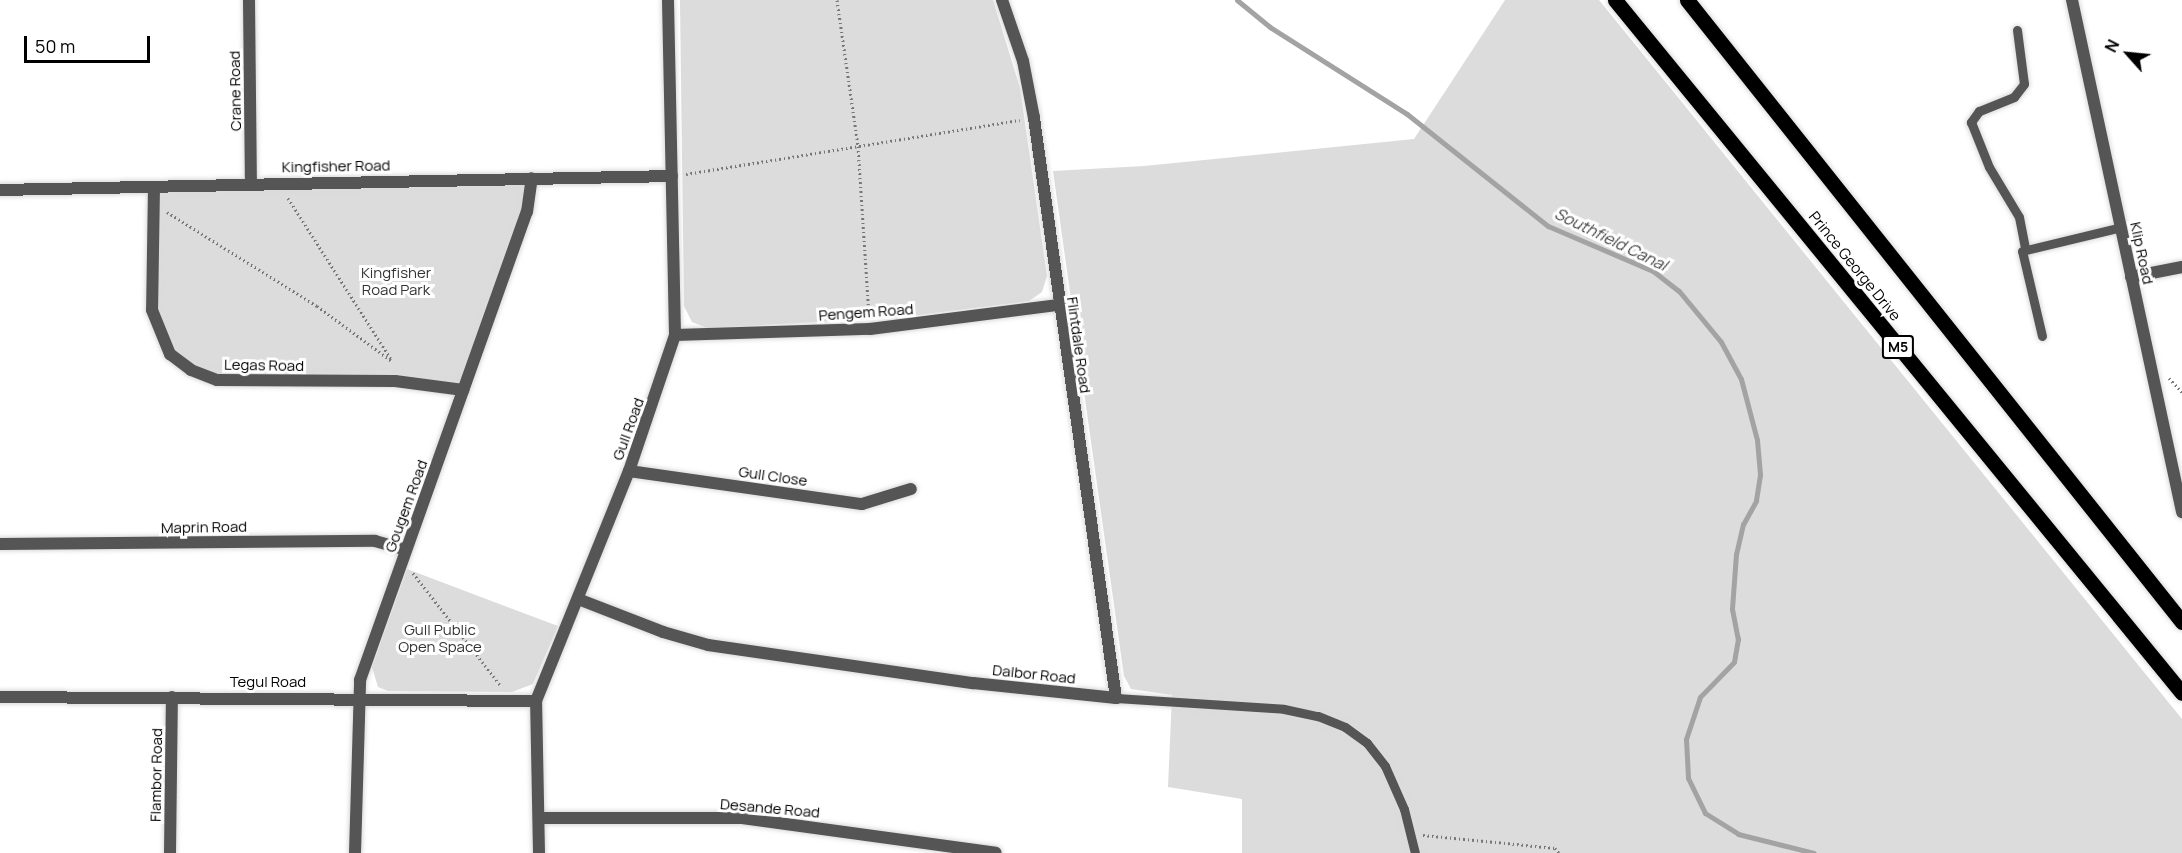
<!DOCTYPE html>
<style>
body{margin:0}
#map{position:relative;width:2182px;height:853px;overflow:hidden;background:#fff;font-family:Manrope,sans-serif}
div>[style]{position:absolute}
.green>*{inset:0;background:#dcdcdc}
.stream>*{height:5px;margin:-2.5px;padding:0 2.5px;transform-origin:2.5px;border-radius:2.5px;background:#a3a3a3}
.path>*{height:3px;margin-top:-1.5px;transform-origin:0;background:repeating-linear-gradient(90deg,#777 0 1.5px,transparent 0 4.5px)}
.roads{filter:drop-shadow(0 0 2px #dbdbdb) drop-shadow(0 0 2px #dbdbdb)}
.service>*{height:9px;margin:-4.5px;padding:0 4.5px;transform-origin:4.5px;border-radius:4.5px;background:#555}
.minor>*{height:12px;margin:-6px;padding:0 6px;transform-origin:6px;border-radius:6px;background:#555}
.tertiary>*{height:12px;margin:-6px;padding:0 6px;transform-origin:6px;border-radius:6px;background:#555}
.primary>*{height:15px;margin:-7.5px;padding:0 7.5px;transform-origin:7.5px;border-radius:7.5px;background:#000}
span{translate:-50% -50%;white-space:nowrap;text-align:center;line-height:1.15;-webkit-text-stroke:6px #fff;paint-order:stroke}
.shield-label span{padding:2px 4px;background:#fff;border:2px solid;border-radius:4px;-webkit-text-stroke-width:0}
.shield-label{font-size:14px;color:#000;font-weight:700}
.street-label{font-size:15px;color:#000}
.park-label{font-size:15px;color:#333}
.water-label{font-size:16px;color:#444;font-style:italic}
.north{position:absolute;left:2098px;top:24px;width:60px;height:60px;-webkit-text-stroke:4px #fff;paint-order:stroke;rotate:297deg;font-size:16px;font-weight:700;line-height:24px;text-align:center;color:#000}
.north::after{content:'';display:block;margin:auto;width:21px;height:27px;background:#000;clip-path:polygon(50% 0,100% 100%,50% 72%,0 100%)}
.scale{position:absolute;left:24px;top:36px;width:126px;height:27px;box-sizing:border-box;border:3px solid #000;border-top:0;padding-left:8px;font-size:18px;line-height:21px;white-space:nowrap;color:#000;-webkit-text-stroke:4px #fff;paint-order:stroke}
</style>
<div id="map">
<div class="green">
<i style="clip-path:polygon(680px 0,993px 0,1020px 88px,1047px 276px,1042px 292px,1029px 301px,894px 318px,707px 328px,692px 322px,684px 306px)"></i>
<i style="clip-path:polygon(1505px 0,1599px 0,2182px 719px,2182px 853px,1242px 853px,1242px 799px,1168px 787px,1172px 695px,1131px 689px,1124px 676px,1053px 171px,1144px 166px,1414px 139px)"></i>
<i style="clip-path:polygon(532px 178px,463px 390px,445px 385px,217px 380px,191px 370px,158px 334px,154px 187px)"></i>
<i style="clip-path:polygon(407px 569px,558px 626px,533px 684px,512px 692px,388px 691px,378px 687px,372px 667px)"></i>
</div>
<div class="stream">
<i style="left:1237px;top:0;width:43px;rotate:39.3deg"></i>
<i style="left:1270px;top:27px;width:162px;rotate:32.4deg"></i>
<i style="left:1407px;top:114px;width:180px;rotate:38.5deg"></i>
<i style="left:1548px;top:226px;width:114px;rotate:23.2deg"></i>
<i style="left:1653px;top:271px;width:33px;rotate:38deg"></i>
<i style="left:1679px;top:291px;width:66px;rotate:50.5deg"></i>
<i style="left:1721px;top:342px;width:42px;rotate:61.6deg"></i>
<i style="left:1741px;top:379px;width:63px;rotate:75.3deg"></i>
<i style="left:1757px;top:440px;width:35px;rotate:85deg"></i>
<i style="left:1760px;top:475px;width:26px;rotate:99deg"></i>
<i style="left:1756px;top:501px;width:26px;rotate:119deg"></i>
<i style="left:1743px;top:524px;width:31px;rotate:103deg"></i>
<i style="left:1736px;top:554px;width:55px;rotate:94.2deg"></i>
<i style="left:1732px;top:609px;width:31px;rotate:79deg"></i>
<i style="left:1738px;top:639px;width:23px;rotate:100deg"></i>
<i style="left:1734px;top:662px;width:49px;rotate:134.2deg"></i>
<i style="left:1700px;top:697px;width:44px;rotate:108.4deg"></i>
<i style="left:1686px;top:739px;width:39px;rotate:87deg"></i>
<i style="left:1688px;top:778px;width:39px;rotate:64deg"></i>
<i style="left:1705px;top:813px;width:39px;rotate:32deg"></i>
<i style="left:1738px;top:834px;width:78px;rotate:14deg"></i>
</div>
<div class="path">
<i style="left:837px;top:0;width:148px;rotate:81.8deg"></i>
<i style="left:858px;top:146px;width:169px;rotate:86.3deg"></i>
<i style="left:686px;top:174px;width:338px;rotate:-9.2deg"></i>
<i style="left:288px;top:198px;width:191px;rotate:57.4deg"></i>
<i style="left:167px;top:212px;width:177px;rotate:32.1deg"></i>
<i style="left:317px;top:306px;width:94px;rotate:36.4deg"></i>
<i style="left:2169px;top:378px;width:19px;rotate:47deg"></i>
<i style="left:413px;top:573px;width:143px;rotate:52.1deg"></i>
<i style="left:1423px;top:835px;width:133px;rotate:5.6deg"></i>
<i style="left:1555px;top:848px;width:6px;rotate:51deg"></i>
</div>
<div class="roads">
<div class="service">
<i style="left:2017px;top:30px;width:54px;rotate:82.6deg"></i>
<i style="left:2024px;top:84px;width:16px;rotate:128deg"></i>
<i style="left:2014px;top:97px;width:38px;rotate:158deg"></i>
<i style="left:1979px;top:111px;width:14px;rotate:126deg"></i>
<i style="left:1971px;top:122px;width:48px;rotate:68.2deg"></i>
<i style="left:1989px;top:167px;width:58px;rotate:59deg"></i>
<i style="left:2019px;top:217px;width:32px;rotate:79deg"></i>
<i style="left:2042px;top:336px;width:87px;rotate:-103.2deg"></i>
<i style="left:2022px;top:251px;width:102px;rotate:-13.6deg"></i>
<i style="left:1116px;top:698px;width:168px;rotate:3.7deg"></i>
<i style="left:1284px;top:709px;width:35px;rotate:12deg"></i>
<i style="left:1318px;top:716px;width:29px;rotate:22deg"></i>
<i style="left:1345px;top:727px;width:27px;rotate:36deg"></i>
<i style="left:1367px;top:743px;width:29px;rotate:52deg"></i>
<i style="left:1385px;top:766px;width:47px;rotate:66.2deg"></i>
<i style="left:1404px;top:809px;width:45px;rotate:76deg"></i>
</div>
<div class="minor">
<i style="left:249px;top:0;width:182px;rotate:89.4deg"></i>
<i style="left:154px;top:187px;width:123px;rotate:90.9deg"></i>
<i style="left:152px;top:310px;width:48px;rotate:67.8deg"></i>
<i style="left:170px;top:354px;width:26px;rotate:37deg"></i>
<i style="left:191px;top:370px;width:28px;rotate:21deg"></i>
<i style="left:217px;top:380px;width:178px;rotate:0.3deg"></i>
<i style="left:395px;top:381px;width:69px;rotate:7.5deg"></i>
<i style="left:0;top:190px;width:672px;rotate:-1.19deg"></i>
<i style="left:2131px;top:277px;width:52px;rotate:-11.1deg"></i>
<i style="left:675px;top:335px;width:195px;rotate:-1.8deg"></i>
<i style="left:870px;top:329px;width:190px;rotate:-7.3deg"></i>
<i style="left:629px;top:471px;width:235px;rotate:8.1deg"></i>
<i style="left:862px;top:504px;width:51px;rotate:-17deg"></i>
<i style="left:0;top:544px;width:375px;rotate:-0.5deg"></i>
<i style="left:375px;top:541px;width:32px;rotate:16deg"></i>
<i style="left:578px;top:599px;width:91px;rotate:21.2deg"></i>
<i style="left:663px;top:632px;width:47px;rotate:16.1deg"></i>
<i style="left:708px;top:645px;width:268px;rotate:8.2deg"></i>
<i style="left:973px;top:683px;width:144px;rotate:6deg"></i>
<i style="left:1116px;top:698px;width:586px;rotate:-98.05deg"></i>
<i style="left:1034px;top:118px;width:58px;rotate:-100.9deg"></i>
<i style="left:1023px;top:61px;width:65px;rotate:-109deg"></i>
<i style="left:0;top:697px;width:536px;rotate:0.43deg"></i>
<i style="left:539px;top:818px;width:203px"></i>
<i style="left:742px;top:818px;width:256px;rotate:7.8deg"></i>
<i style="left:170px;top:853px;width:156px;rotate:-89.3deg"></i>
<i style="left:355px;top:853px;width:173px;rotate:-88.3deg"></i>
<i style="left:360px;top:680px;width:497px;rotate:-70.4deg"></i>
<i style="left:527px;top:212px;width:34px;rotate:-82deg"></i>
<i style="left:539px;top:853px;width:152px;rotate:-91.1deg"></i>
<i style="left:536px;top:701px;width:248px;rotate:-68deg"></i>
<i style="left:629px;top:471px;width:144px;rotate:-71.3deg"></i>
<i style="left:675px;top:335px;width:335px;rotate:-91.2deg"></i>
</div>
<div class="tertiary">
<i style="left:2072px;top:0;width:524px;rotate:77.87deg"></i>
</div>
<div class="primary">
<i style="left:1615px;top:0;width:895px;rotate:50.71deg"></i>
<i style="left:1687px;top:0;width:795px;rotate:51.49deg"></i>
</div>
</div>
<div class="shield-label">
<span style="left:1898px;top:347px">M5</span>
</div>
<div class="street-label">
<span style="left:235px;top:91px;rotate:-91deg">Crane Road</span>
<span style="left:336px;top:166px;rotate:-1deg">Kingfisher Road</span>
<span style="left:2142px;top:253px;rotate:78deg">Klip Road</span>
<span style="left:1855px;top:266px;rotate:51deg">Prince George Drive</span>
<span style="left:866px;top:312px;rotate:-4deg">Pengem Road</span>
<span style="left:1079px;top:345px;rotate:82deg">Flintdale Road</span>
<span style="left:264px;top:365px;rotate:1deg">Legas Road</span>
<span style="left:628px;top:429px;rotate:-70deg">Gull Road</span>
<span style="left:773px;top:476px;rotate:8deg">Gull Close</span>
<span style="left:406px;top:506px;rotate:-70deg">Gougem Road</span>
<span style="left:204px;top:527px;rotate:-1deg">Maprin Road</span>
<span style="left:1034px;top:674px;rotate:6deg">Dalbor Road</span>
<span style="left:268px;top:682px">Tegul Road</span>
<span style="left:156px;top:775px;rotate:-89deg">Flambor Road</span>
<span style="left:770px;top:808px;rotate:5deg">Desande Road</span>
</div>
<div class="park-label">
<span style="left:396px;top:281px">Kingfisher<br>Road Park</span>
<span style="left:440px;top:638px">Gull Public<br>Open Space</span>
</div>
<div class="water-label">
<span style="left:1611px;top:239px;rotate:26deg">Southfield Canal</span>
</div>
<div class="north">N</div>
<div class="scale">50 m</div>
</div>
